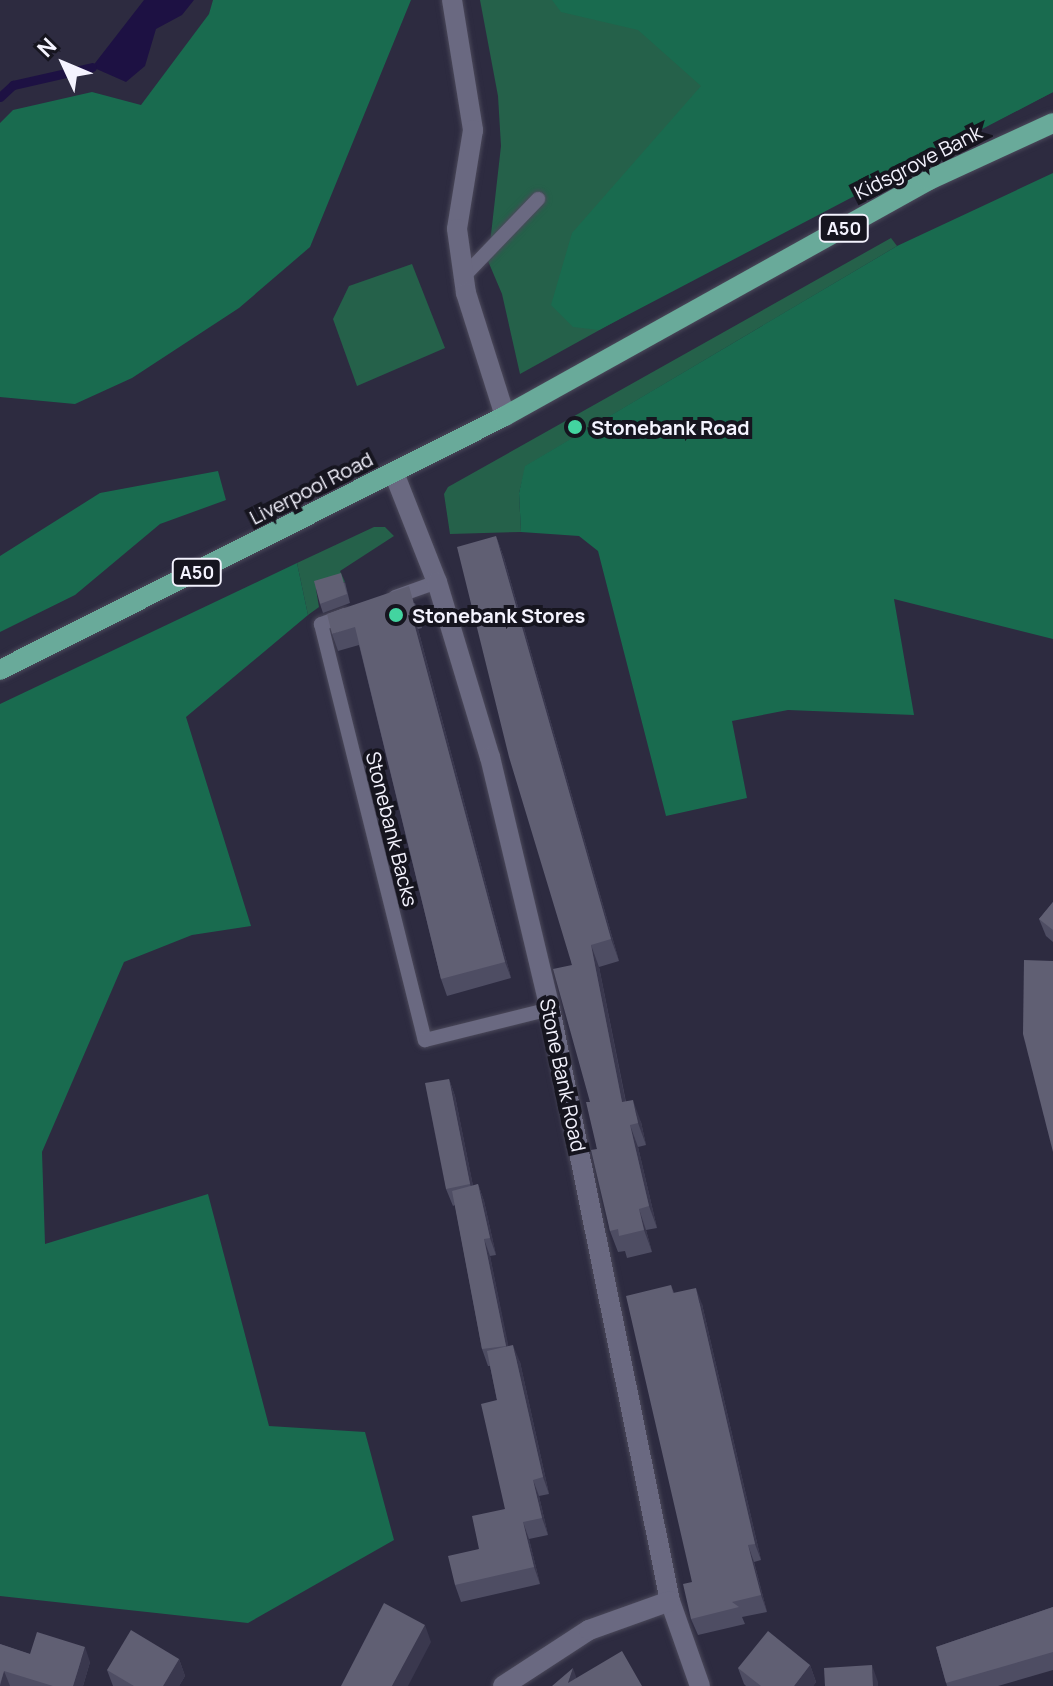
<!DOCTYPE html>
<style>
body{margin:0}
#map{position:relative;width:1053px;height:1686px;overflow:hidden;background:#2d2b40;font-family:Manrope,sans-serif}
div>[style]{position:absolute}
.green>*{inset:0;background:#25614a}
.forest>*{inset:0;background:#196b4f}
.water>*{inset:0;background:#1d1143}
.stream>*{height:9px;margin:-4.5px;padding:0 4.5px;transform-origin:4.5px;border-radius:4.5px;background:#1d1143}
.roads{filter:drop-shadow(0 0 2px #4b495a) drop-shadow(0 0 2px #4b495a)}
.service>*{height:14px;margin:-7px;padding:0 7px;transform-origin:7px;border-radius:7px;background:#6a6981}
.minor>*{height:20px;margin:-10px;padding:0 10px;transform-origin:10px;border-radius:10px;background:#6a6981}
.primary>*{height:20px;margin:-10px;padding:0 10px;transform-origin:10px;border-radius:10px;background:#69aa9a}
.wall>*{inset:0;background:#4e4d63}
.shaded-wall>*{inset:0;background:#3a384e}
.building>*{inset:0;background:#605f73}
.dots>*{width:22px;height:22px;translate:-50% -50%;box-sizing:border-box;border:4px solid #16151f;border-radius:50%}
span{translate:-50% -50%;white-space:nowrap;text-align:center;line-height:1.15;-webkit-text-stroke:8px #16151f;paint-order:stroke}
.shield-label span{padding:2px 6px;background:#16151f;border:2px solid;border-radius:6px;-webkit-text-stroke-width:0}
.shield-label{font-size:18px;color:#f4f3fe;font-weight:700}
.street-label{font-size:20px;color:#f4f3fe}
.poi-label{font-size:20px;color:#f4f3fe;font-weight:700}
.left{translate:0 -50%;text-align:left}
.north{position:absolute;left:24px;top:24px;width:80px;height:80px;-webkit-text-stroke:6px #16151f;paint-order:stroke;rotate:314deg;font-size:22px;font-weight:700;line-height:32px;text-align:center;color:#f4f3fe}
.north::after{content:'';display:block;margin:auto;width:28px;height:36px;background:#f4f3fe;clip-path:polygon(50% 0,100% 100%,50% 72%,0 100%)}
</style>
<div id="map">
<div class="green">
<i style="clip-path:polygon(480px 0,1053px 0,1053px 92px,735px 255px,520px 374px,502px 294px,488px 261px,501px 146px,498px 96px)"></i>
<i style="clip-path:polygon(891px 238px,897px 246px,526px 466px,519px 493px,521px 532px,450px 534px,444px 494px,448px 487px)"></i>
<i style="clip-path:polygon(412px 264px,445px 348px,357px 386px,333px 319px,349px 286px)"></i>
<i style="clip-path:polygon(374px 527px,385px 527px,394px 536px,340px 571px,345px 582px,316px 589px,319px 607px,308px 615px,297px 563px)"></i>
</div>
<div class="forest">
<i style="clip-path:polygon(213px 0,411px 0,310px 247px,239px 308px,132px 378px,75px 404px,0 397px,0 123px,13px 110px,92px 92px,141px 105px,209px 14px)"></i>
<i style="clip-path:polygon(552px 0,1053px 0,1053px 92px,599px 330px,573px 327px,551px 305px,572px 233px,701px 86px,638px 30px,561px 12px)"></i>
<i style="clip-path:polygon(1053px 173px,1053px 639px,894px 599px,914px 715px,788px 710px,732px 721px,747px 798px,666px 816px,598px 551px,579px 536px,521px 532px,519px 493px,525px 466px,897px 246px)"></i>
<i style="clip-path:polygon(218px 471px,226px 500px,160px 524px,75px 595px,0 632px,0 556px,100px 493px)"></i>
<i style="clip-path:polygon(297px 563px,308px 615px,186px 717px,251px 926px,192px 935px,124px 962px,42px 1152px,45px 1244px,208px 1194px,269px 1426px,365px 1432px,394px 1540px,248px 1623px,0 1596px,0 704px)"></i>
</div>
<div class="water">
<i style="clip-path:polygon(144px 0,194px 0,182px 15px,156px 29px,145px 66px,126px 82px,92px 67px)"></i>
</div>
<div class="stream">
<i style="left:0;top:97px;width:18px;rotate:-43deg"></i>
<i style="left:13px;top:85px;width:81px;rotate:-12.8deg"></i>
</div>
<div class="roads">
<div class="service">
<i style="left:464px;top:276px;width:107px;rotate:-46.1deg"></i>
<i style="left:395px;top:597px;width:45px;rotate:-19.7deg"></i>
<i style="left:345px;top:615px;width:26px;rotate:159deg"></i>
<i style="left:321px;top:624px;width:429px;rotate:76deg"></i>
<i style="left:425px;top:1040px;width:129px;rotate:-13.9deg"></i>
</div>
<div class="minor">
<i style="left:452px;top:0;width:132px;rotate:80.8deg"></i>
<i style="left:473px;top:130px;width:100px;rotate:99.2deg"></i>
<i style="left:457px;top:229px;width:65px;rotate:82deg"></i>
<i style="left:466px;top:293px;width:129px;rotate:72.4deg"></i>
<i style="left:394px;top:473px;width:117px;rotate:68.5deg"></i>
<i style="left:437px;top:582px;width:183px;rotate:73.2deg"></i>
<i style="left:490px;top:757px;width:259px;rotate:76.6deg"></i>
<i style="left:550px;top:1009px;width:604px;rotate:78.54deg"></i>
<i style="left:670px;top:1601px;width:90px;rotate:70.6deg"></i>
<i style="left:503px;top:1686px;width:103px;rotate:-33.1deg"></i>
<i style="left:589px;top:1630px;width:86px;rotate:-19.7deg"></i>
</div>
<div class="primary">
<i style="left:0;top:670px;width:565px;rotate:-26.7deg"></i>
<i style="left:505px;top:416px;width:485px;rotate:-29.1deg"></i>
<i style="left:929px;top:180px;width:136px;rotate:-24.7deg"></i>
</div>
</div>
<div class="wall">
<i style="clip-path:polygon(496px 536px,504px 558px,619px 961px,599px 967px,626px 1102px,641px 1122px,646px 1145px,638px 1147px,657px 1228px,646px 1230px,652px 1252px,627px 1258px,625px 1251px,618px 1252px,610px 1231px,597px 1149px,572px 965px)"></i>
<i style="clip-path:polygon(345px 582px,350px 603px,323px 613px,320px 604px)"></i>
<i style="clip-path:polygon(415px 603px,422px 628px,418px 629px,511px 978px,447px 996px,441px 979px,359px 645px,338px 651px,332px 634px)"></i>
<i style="clip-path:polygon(1053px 902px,1053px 942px,1046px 936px,1039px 919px)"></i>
<i style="clip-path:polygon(449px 1079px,455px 1096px,473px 1186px,478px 1184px,484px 1201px,496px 1255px,490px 1256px,508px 1346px,520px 1362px,549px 1494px,539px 1496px,548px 1535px,529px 1539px,540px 1584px,461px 1602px,455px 1585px,505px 1509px,497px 1400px,490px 1366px,488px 1366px,482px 1349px,455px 1205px,453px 1206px,446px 1189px)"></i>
<i style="clip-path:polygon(671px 1285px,674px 1293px,702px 1304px,761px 1560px,754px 1562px,767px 1612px,742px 1617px,745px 1624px,698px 1635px,691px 1619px,692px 1582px)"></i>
<i style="clip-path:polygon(1053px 1607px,1053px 1670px,998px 1686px,947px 1686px,936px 1647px)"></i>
<i style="clip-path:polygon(0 1644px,30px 1654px,90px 1662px,83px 1686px,0 1686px)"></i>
<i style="clip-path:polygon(179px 1659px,185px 1676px,179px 1686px,113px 1686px,107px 1670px)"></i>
<i style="clip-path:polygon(810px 1665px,816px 1682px,813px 1686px,746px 1686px,744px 1684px,738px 1668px)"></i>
</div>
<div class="shaded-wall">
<i style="clip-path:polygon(496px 536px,504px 558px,619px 961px,611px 939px)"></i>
<i style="clip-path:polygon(411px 612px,418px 629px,511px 978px,505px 962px)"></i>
<i style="clip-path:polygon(591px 945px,599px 967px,630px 1124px,622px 1102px)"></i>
<i style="clip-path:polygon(449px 1079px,455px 1096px,476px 1201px,470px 1184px)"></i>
<i style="clip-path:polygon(633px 1100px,641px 1122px,646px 1145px,638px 1123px)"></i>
<i style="clip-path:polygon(630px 1125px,638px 1147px,657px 1228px,649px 1206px)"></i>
<i style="clip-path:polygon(478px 1184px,484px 1201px,496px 1255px,490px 1238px)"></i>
<i style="clip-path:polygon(639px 1209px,646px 1230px,652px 1252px,644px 1230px)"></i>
<i style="clip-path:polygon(484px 1239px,490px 1256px,512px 1363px,506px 1346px)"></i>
<i style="clip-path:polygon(696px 1288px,702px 1304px,761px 1560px,755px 1544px)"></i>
<i style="clip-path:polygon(513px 1345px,520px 1362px,549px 1494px,543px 1477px)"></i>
<i style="clip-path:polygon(533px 1480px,539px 1496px,548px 1535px,542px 1518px)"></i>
<i style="clip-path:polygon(523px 1522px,529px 1539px,540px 1584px,534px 1567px)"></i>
<i style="clip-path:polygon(748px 1545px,754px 1562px,767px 1612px,761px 1595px)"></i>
<i style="clip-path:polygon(425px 1625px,431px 1642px,408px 1686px,392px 1686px)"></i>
<i style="clip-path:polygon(85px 1647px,90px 1662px,83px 1686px,73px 1686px)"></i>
<i style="clip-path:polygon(179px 1659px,185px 1676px,179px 1686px,163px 1686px)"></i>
<i style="clip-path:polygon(810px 1665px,816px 1682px,813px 1686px,794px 1686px)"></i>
<i style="clip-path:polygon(872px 1665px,878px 1682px,878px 1686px,873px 1686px)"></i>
<i style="clip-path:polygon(573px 1668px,579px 1685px,568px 1683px)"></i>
<i style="clip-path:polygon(4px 1671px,10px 1686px,0 1686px)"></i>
</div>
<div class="building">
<i style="clip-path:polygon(496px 536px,611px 939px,591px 945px,622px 1102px,633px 1100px,638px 1123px,630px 1125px,649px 1206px,639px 1209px,644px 1230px,619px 1236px,618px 1229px,610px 1231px,591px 1150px,597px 1149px,586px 1102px,590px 1102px,553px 969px,572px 965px,509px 757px,457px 547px)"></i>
<i style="clip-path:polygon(341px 573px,347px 594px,320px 604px,314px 581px)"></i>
<i style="clip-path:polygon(409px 586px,416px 611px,411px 612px,505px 962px,441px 979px,355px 627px,332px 634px,327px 614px)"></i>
<i style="clip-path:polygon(1053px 902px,1053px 930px,1039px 919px)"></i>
<i style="clip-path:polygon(1024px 960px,1053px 961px,1053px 1152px,1023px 1034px)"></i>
<i style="clip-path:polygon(449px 1079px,470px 1184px,446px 1189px,425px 1083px)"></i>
<i style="clip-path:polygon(478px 1184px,490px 1238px,484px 1239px,506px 1346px,482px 1349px,452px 1191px)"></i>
<i style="clip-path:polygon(671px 1285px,673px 1293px,696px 1288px,755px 1544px,748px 1545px,761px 1595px,732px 1602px,739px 1607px,691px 1619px,683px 1584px,692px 1582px,626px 1296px)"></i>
<i style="clip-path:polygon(513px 1345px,543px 1477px,533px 1480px,542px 1518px,523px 1522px,534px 1567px,455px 1585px,448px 1556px,479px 1549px,472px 1516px,505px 1509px,481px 1404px,497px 1400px,487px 1351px)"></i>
<i style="clip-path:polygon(384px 1603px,425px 1625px,392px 1686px,341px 1686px)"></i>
<i style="clip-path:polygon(1053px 1607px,1053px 1652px,946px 1683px,936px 1647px)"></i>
<i style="clip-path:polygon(131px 1630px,179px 1659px,163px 1686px,134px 1686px,107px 1670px)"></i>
<i style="clip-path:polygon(768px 1631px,810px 1665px,794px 1686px,761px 1686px,738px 1668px)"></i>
<i style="clip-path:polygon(37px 1632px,85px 1647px,73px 1686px,53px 1686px,4px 1671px,0 1684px,0 1644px,30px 1654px)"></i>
<i style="clip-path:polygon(622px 1651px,642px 1686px,552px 1686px,573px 1668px,568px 1683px)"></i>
<i style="clip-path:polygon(872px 1665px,873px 1686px,825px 1686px,824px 1668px)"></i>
</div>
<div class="dots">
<i style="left:575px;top:427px;background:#43d4a0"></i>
<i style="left:396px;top:615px;background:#43d4a0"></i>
</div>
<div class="shield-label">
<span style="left:844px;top:228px">A50</span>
<span style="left:197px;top:572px">A50</span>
</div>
<div class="street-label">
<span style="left:918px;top:162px;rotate:-27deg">Kidsgrove Bank</span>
<span style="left:311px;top:488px;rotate:-27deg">Liverpool Road</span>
<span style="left:392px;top:829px;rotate:76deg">Stonebank Backs</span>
<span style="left:563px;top:1075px;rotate:78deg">Stone Bank Road</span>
</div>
<div class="poi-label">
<span class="left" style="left:591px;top:427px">Stonebank Road</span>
<span class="left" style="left:412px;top:615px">Stonebank Stores</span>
</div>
<div class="north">N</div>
</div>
